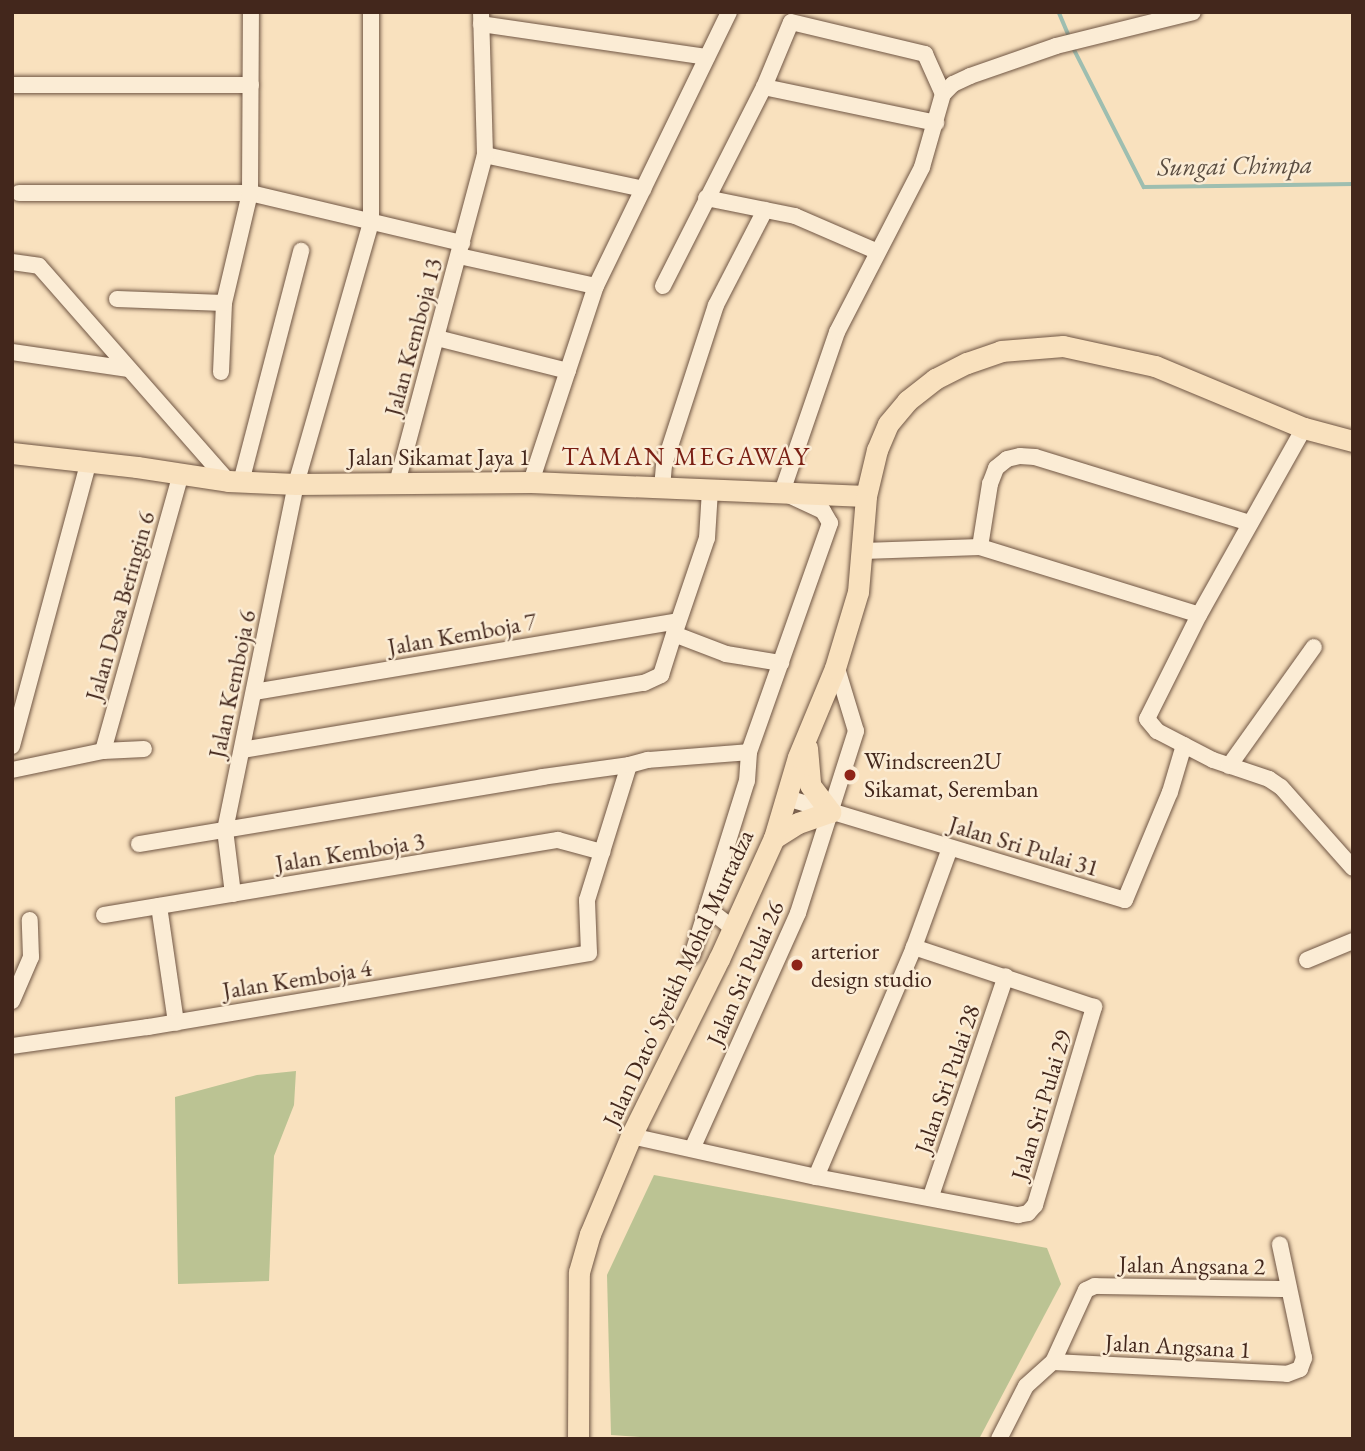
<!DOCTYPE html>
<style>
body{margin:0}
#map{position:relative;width:1365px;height:1451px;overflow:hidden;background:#f9e1be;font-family:"EB Garamond",serif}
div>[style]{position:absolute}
.green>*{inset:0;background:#bbc393}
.stream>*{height:3.5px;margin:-1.75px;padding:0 1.75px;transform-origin:1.75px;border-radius:1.75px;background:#9ebeb0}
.roads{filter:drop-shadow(0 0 2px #705644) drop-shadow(0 0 2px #705644)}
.minor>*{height:16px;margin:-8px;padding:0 8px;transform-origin:8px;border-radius:8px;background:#fbecd5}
.major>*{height:21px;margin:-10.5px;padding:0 10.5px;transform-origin:10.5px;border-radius:10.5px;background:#f9e1be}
.dots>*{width:19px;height:19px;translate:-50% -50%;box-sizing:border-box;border:4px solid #fbecd5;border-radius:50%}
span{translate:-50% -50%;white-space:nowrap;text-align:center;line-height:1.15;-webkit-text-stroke:5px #fbecd5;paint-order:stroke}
.street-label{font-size:24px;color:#43271c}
.poi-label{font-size:24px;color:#43271c}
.left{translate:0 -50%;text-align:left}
.water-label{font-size:26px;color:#5a4d41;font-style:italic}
.neighbourhood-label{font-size:26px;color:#7a1f14;letter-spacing:2px}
.frame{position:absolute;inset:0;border:14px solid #43271c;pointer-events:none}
</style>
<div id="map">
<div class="green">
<i style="clip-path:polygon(296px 1071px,294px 1105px,274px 1156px,269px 1281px,178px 1284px,175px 1097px,257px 1075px)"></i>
<i style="clip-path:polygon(654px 1175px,1047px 1248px,1061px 1284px,979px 1439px,669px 1439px,611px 1435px,607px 1275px)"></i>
</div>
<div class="stream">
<i style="left:1059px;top:12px;width:26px;rotate:67deg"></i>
<i style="left:1073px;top:47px;width:157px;rotate:63.1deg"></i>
<i style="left:1144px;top:187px;width:209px;rotate:-0.8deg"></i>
</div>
<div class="roads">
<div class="minor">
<i style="left:481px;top:24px;width:228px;rotate:8.3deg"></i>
<i style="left:12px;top:85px;width:239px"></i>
<i style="left:764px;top:87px;width:176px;rotate:11.8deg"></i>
<i style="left:485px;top:155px;width:162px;rotate:12.1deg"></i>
<i style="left:19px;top:193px;width:231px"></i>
<i style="left:250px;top:193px;width:218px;rotate:13.3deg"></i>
<i style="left:706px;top:198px;width:91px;rotate:11.4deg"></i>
<i style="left:795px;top:216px;width:90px;rotate:23.4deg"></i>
<i style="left:459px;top:256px;width:140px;rotate:12.4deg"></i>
<i style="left:12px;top:262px;width:27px;rotate:8deg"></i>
<i style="left:39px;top:266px;width:286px;rotate:48.7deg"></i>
<i style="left:663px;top:286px;width:223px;rotate:-63.1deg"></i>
<i style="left:764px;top:87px;width:70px;rotate:-67.4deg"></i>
<i style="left:791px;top:22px;width:138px;rotate:13.4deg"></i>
<i style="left:925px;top:54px;width:44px;rotate:65.8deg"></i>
<i style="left:117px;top:299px;width:107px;rotate:2.1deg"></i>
<i style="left:437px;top:338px;width:135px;rotate:14.1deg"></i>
<i style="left:12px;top:352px;width:118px;rotate:8.3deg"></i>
<i style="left:221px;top:372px;width:69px;rotate:-87.5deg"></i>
<i style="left:224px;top:303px;width:113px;rotate:-76.7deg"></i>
<i style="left:250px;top:193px;width:181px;rotate:-89.7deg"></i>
<i style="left:1304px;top:428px;width:214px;rotate:119.3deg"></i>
<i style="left:1199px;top:615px;width:116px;rotate:116.6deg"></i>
<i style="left:1147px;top:719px;width:16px;rotate:50deg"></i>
<i style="left:1157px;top:731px;width:63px;rotate:27.4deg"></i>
<i style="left:1213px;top:760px;width:59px;rotate:18.7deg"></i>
<i style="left:1269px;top:779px;width:14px;rotate:34deg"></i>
<i style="left:1281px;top:787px;width:108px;rotate:48.4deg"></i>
<i style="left:241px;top:482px;width:239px;rotate:-75.4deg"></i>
<i style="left:531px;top:482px;width:206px;rotate:-71.7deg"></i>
<i style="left:596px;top:286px;width:305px;rotate:-64.1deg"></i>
<i style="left:397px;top:483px;width:340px;rotate:-75deg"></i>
<i style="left:485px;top:155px;width:143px;rotate:-91.6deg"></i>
<i style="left:662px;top:488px;width:23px;rotate:-85deg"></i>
<i style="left:664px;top:465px;width:168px;rotate:-72deg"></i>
<i style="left:716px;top:305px;width:107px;rotate:-62.7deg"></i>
<i style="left:980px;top:547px;width:64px;rotate:-81deg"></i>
<i style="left:990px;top:484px;width:17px;rotate:-69deg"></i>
<i style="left:996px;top:468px;width:14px;rotate:-39deg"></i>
<i style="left:1007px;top:459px;width:13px;rotate:-13deg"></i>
<i style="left:1020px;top:456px;width:15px;rotate:4deg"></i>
<i style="left:1035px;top:457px;width:225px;rotate:17.1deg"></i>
<i style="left:863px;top:551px;width:117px;rotate:-2deg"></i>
<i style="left:980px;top:547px;width:229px;rotate:17.2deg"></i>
<i style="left:676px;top:629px;width:96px;rotate:-71.2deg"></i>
<i style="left:707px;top:538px;width:48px;rotate:-86.4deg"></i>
<i style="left:254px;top:692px;width:430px;rotate:-9.5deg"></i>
<i style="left:12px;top:746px;width:295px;rotate:-74.9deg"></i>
<i style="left:242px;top:750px;width:408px;rotate:-9.5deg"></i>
<i style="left:644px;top:683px;width:19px;rotate:-25deg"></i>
<i style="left:661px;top:675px;width:43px;rotate:-72.4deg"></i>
<i style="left:674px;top:634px;width:56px;rotate:21deg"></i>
<i style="left:726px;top:654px;width:56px;rotate:9.3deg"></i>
<i style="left:103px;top:751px;width:288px;rotate:-74.3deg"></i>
<i style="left:1229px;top:766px;width:146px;rotate:-54.5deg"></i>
<i style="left:12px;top:770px;width:93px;rotate:-11.8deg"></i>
<i style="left:103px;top:751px;width:41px;rotate:-2.8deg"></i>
<i style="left:787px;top:798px;width:353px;rotate:16.8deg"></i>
<i style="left:1125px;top:900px;width:117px;rotate:-67.4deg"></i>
<i style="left:1170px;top:792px;width:49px;rotate:-73.4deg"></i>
<i style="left:139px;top:844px;width:409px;rotate:-9.4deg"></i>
<i style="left:542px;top:777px;width:88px;rotate:-7.9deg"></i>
<i style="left:233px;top:894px;width:64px;rotate:-97.1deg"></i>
<i style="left:225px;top:830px;width:353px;rotate:-78.4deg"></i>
<i style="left:296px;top:484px;width:272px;rotate:-74deg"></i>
<i style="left:371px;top:223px;width:211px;rotate:-90deg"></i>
<i style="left:159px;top:906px;width:118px;rotate:81.7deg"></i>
<i style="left:707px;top:908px;width:34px;rotate:38deg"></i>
<i style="left:104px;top:915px;width:460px;rotate:-9.4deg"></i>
<i style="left:558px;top:840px;width:46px;rotate:15.3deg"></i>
<i style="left:692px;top:956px;width:183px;rotate:-72.6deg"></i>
<i style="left:747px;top:781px;width:29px;rotate:-86deg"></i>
<i style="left:749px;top:752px;width:243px;rotate:-70.5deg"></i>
<i style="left:830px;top:523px;width:14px;rotate:-120deg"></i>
<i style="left:823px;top:511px;width:45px;rotate:-155.1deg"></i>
<i style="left:782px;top:492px;width:169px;rotate:-71deg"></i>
<i style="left:837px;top:332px;width:186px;rotate:-62.7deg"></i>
<i style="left:922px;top:167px;width:76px;rotate:-74deg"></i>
<i style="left:943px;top:94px;width:14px;rotate:-45deg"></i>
<i style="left:953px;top:84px;width:19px;rotate:-25deg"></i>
<i style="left:970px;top:76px;width:91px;rotate:-19.2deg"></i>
<i style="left:1056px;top:46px;width:141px;rotate:-13.9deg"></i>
<i style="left:1307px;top:960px;width:50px;rotate:-22.4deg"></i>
<i style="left:12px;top:1001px;width:48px;rotate:-66.6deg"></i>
<i style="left:31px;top:957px;width:37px;rotate:-92deg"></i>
<i style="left:12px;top:1046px;width:137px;rotate:-8deg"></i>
<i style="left:148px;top:1027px;width:447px;rotate:-9.5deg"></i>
<i style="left:589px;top:953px;width:53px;rotate:-92.2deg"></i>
<i style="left:587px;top:900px;width:141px;rotate:-72.7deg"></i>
<i style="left:629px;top:765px;width:20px;rotate:-15deg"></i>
<i style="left:648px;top:760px;width:101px;rotate:-4.5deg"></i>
<i style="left:631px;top:1136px;width:189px;rotate:12.5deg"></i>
<i style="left:816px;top:1177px;width:206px;rotate:10.7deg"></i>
<i style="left:1018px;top:1215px;width:10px;rotate:-11deg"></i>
<i style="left:1028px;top:1213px;width:11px;rotate:-49deg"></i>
<i style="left:1035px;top:1205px;width:207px;rotate:-73.4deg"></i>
<i style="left:1094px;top:1007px;width:190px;rotate:-161.6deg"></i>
<i style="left:692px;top:1149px;width:259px;rotate:-65.8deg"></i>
<i style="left:798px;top:913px;width:191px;rotate:-72.3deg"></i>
<i style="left:856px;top:731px;width:69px;rotate:-106.9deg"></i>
<i style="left:816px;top:1177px;width:250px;rotate:-66.9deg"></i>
<i style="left:914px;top:947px;width:105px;rotate:-70deg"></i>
<i style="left:931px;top:1196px;width:232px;rotate:-71.2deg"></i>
<i style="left:1053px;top:1362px;width:234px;rotate:2.9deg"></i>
<i style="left:1287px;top:1374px;width:14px;rotate:-21deg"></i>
<i style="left:1300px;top:1369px;width:12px;rotate:-70deg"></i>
<i style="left:1304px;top:1358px;width:116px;rotate:-102deg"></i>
<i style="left:999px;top:1439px;width:59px;rotate:-63deg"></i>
<i style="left:1026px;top:1386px;width:36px;rotate:-42deg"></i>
<i style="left:1053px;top:1362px;width:79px;rotate:-65.4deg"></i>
<i style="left:1086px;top:1290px;width:10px;rotate:-24deg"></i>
<i style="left:1095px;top:1286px;width:193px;rotate:0.9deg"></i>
</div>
<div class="major">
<i style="left:12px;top:453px;width:126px;rotate:6.4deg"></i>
<i style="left:137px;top:467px;width:92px;rotate:8.7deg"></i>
<i style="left:228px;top:481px;width:68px;rotate:2.5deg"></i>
<i style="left:296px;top:484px;width:235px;rotate:-0.5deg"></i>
<i style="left:531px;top:482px;width:335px;rotate:2.4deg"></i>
<i style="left:807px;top:748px;width:37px;rotate:85deg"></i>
<i style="left:810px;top:785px;width:34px;rotate:53deg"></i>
<i style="left:774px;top:838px;width:28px;rotate:-32deg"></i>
<i style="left:798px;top:823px;width:34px;rotate:-19deg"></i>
<i style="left:578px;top:1439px;width:167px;rotate:-89.7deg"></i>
<i style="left:579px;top:1272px;width:40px;rotate:-74deg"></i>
<i style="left:590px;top:1234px;width:106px;rotate:-67.3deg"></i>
<i style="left:631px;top:1136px;width:198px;rotate:-63.6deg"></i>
<i style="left:719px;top:959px;width:133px;rotate:-65.6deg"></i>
<i style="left:774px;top:838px;width:84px;rotate:-73.5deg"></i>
<i style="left:798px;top:757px;width:96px;rotate:-67.4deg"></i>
<i style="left:835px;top:668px;width:79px;rotate:-73.2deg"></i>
<i style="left:858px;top:592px;width:96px;rotate:-85.2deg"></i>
<i style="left:866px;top:496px;width:47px;rotate:-76.6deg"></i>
<i style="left:877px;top:450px;width:28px;rotate:-67deg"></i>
<i style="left:888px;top:424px;width:30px;rotate:-50deg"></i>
<i style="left:907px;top:401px;width:36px;rotate:-38deg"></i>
<i style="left:935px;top:379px;width:36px;rotate:-27deg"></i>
<i style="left:967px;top:363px;width:36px;rotate:-19deg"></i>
<i style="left:1001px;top:351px;width:62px;rotate:-4.6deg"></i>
<i style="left:1063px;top:346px;width:94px;rotate:12.3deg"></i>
<i style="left:1155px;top:366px;width:161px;rotate:22.6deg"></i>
<i style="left:1304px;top:428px;width:51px;rotate:14.9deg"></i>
</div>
</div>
<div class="dots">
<i style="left:850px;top:775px;background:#8f2418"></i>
<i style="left:797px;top:965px;background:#8f2418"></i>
</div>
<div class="street-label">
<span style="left:413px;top:337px;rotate:-75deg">Jalan Kemboja 13</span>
<span style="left:439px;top:457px">Jalan Sikamat Jaya 1</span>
<span style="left:120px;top:606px;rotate:-74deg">Jalan Desa Beringin 6</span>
<span style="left:462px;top:634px;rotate:-10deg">Jalan Kemboja 7</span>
<span style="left:232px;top:684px;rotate:-78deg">Jalan Kemboja 6</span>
<span style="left:1024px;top:846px;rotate:17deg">Jalan Sri Pulai 31</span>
<span style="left:350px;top:852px;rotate:-9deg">Jalan Kemboja 3</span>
<span style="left:745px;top:973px;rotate:-66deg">Jalan Sri Pulai 26</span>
<span style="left:678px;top:978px;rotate:-65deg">Jalan Dato' Syeikh Mohd Murtadza</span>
<span style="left:297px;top:979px;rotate:-9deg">Jalan Kemboja 4</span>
<span style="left:947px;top:1079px;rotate:-71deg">Jalan Sri Pulai 28</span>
<span style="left:1041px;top:1105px;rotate:-73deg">Jalan Sri Pulai 29</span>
<span style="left:1192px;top:1265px;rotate:1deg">Jalan Angsana 2</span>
<span style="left:1178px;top:1346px;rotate:3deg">Jalan Angsana 1</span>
</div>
<div class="poi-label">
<span class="left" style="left:864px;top:775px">Windscreen2U<br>Sikamat, Seremban</span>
<span class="left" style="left:811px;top:965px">arterior<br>design studio</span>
</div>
<div class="water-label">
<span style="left:1235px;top:166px;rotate:-1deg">Sungai Chimpa</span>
</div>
<div class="neighbourhood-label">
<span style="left:686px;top:457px">TAMAN MEGAWAY</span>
</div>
<div class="frame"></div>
</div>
